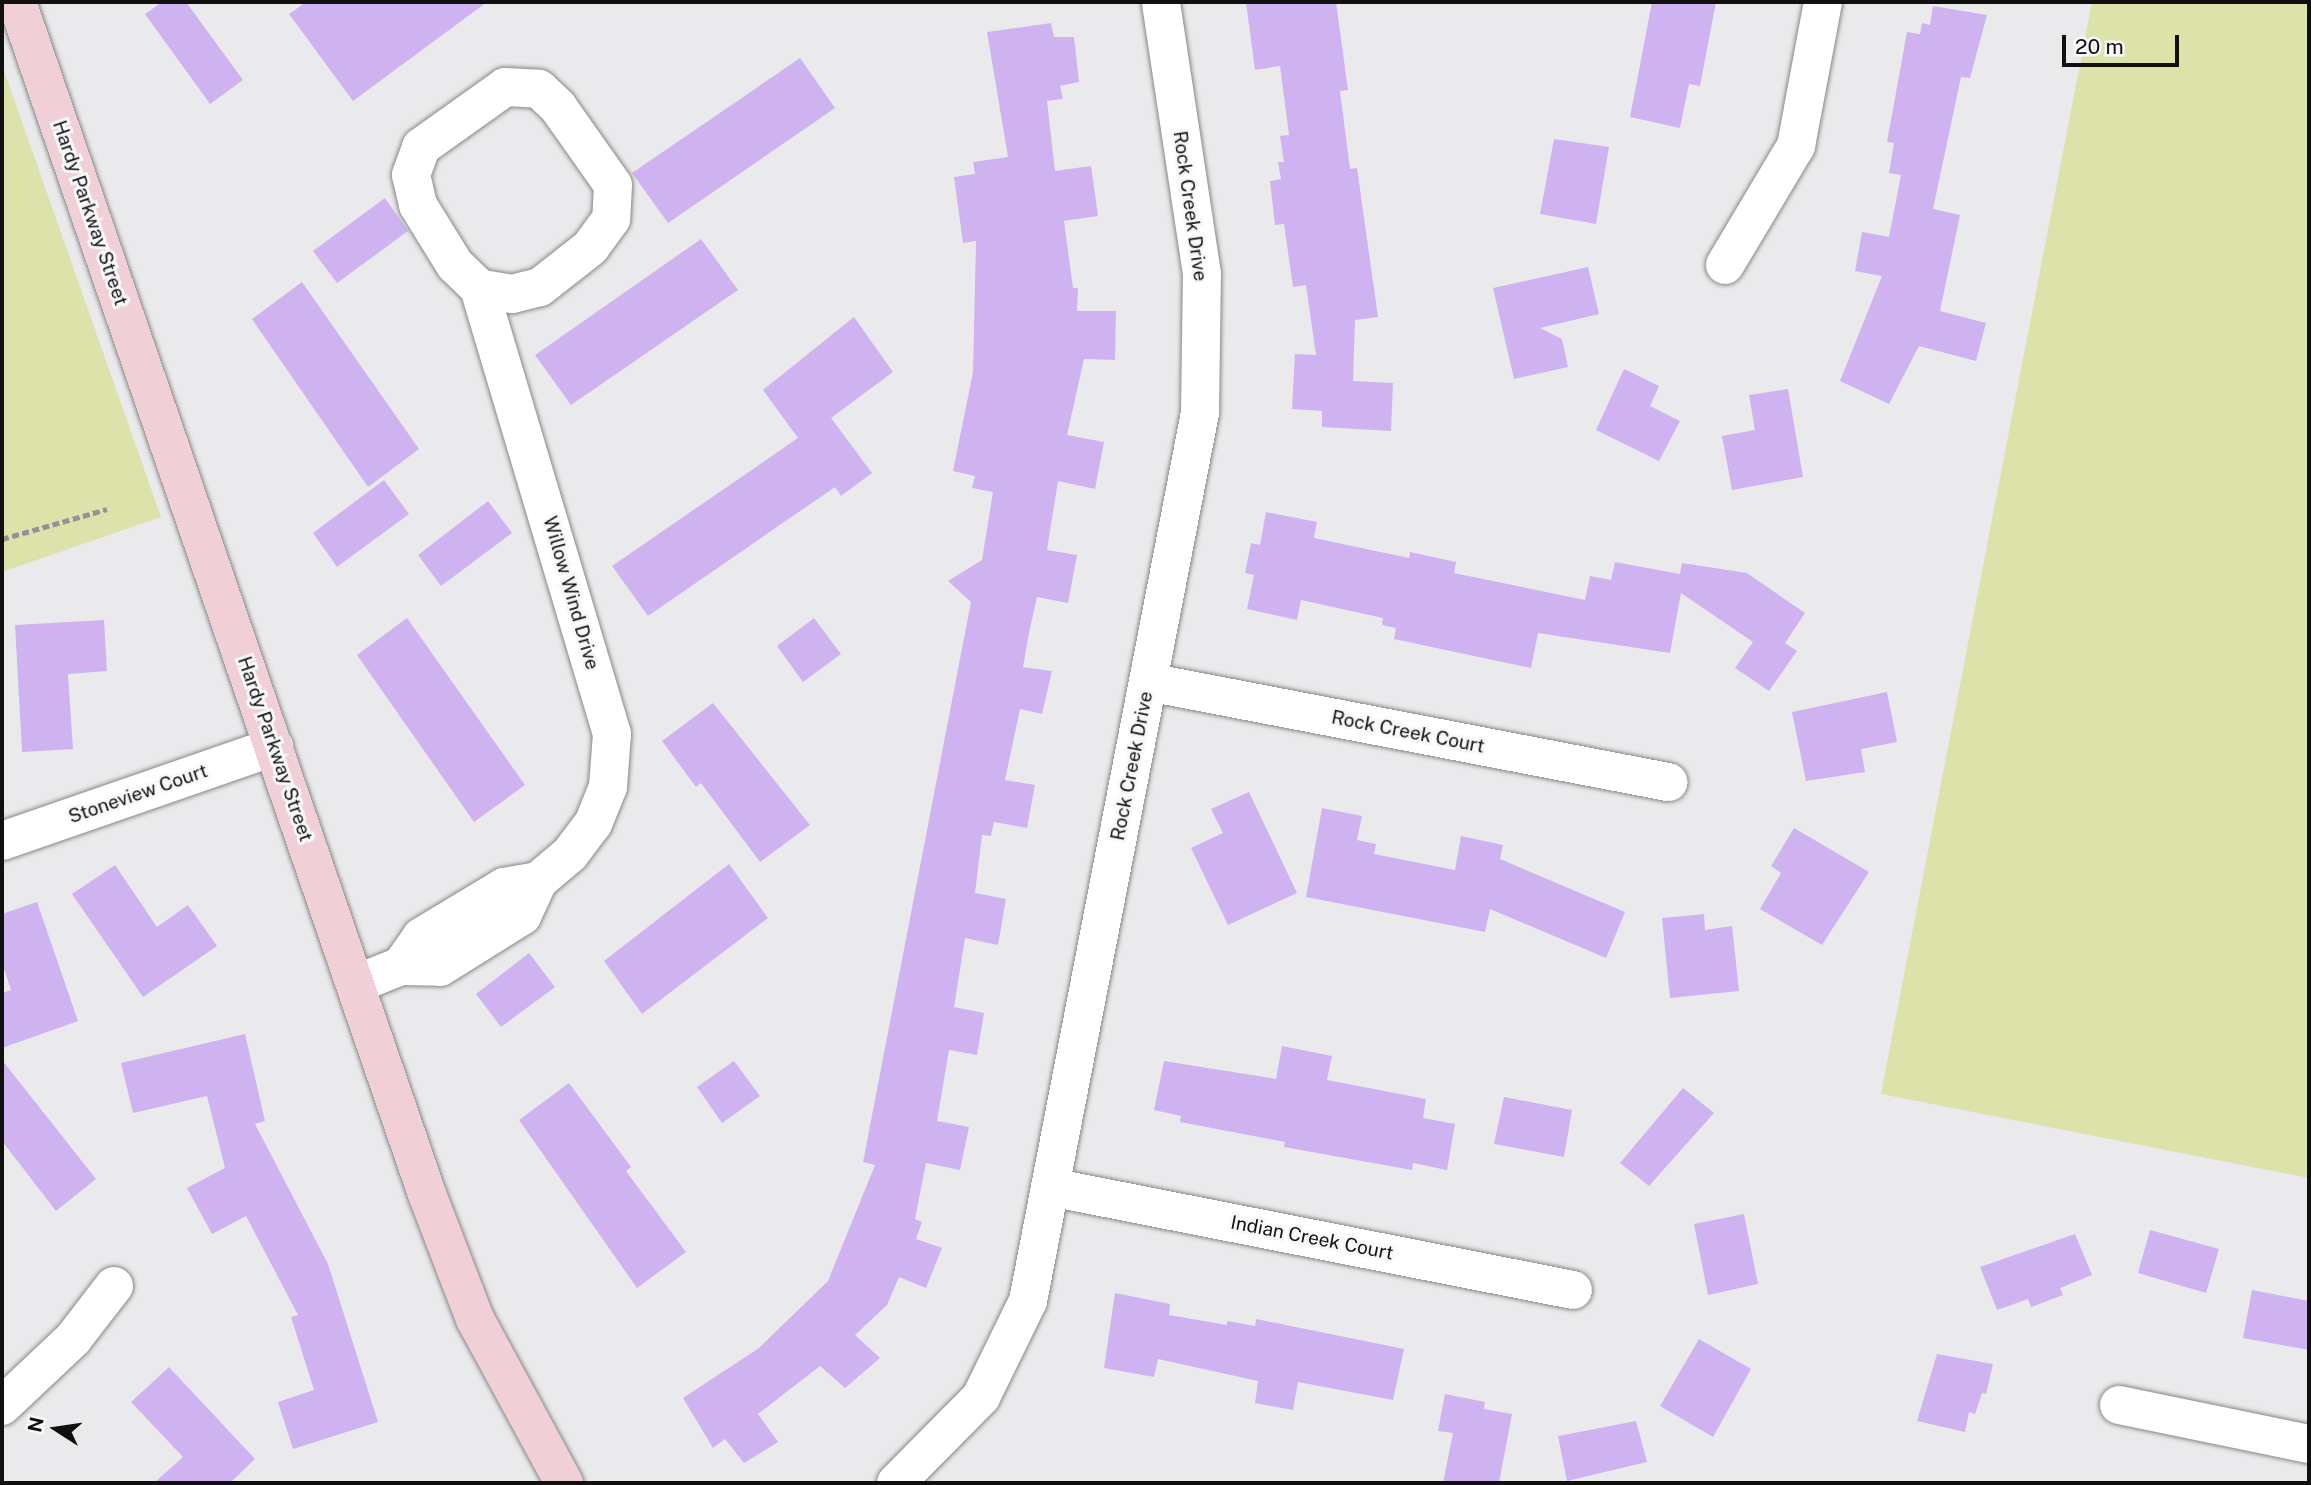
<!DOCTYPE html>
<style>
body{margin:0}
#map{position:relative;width:2311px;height:1485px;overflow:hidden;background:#eaeaec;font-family:"Public Sans",sans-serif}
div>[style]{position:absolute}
.green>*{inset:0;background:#dde1aa}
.building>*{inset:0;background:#cfb3f1}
.path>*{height:4.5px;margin-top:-2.25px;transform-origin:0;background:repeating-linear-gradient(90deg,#939395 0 7px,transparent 0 10.5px)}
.roads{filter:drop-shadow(0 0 2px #878889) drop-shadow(0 0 2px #878889)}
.street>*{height:38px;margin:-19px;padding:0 19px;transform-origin:19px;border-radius:19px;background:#fff}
.secondary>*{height:38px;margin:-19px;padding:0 19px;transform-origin:19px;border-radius:19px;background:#f0cfd7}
span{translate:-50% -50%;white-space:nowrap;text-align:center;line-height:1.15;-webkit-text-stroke:6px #f7f8fa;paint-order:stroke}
.street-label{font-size:19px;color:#101011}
.frame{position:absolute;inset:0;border:4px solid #101011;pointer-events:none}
.north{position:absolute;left:21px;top:1394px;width:70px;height:70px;-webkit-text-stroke:5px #f7f8fa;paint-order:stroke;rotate:282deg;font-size:19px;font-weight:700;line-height:28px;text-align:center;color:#101011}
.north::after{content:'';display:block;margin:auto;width:24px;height:32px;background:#101011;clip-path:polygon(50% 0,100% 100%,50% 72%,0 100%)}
.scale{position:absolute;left:2062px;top:35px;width:117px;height:32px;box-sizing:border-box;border:4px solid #101011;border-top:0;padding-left:9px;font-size:21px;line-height:24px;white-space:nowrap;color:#101011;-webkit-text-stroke:5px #f7f8fa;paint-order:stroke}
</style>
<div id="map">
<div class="green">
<i style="clip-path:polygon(2092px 2px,2309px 2px,2309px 1178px,1881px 1094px)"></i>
<i style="clip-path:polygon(2px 65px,161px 517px,2px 572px)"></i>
</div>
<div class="building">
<i style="clip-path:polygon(162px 2px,186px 2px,243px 80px,210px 104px,145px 14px)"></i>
<i style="clip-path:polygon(306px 2px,487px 2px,353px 101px,289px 14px)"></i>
<i style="clip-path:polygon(1246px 2px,1336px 2px,1348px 90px,1340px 91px,1350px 169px,1357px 168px,1378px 317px,1355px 320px,1353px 381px,1393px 383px,1391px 431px,1322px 427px,1322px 411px,1292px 409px,1295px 354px,1316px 355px,1306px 285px,1293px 287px,1284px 224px,1275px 225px,1270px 181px,1281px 179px,1278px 162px,1284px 162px,1280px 136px,1289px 135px,1280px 66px,1255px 70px)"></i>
<i style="clip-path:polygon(1652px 2px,1716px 2px,1700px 86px,1689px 84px,1680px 128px,1630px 117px)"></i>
<i style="clip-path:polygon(1933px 6px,1987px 15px,1970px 78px,1961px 77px,1933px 209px,1960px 215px,1940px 311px,1986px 323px,1976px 361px,1919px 346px,1889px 404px,1840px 381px,1882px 276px,1855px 271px,1862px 232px,1889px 237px,1901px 175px,1889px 173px,1894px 143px,1887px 142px,1907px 32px,1920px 34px,1922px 23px,1930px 25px)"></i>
<i style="clip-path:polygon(1051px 23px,1054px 37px,1074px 37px,1079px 82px,1060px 86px,1063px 99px,1047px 101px,1055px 171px,1091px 166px,1098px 216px,1064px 221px,1073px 288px,1078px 288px,1077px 311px,1116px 311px,1115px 360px,1084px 359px,1067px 435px,1104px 442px,1095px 489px,1058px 481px,1047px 550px,1077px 555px,1068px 603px,1037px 597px,1029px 633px,1023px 667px,1052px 671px,1042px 714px,1020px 709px,1005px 780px,1035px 785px,1027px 828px,994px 822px,991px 836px,982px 835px,975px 893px,1006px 899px,998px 945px,965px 938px,954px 1007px,984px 1013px,977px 1055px,949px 1050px,937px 1121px,969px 1127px,960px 1170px,926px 1163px,915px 1219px,922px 1222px,916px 1239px,942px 1248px,926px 1288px,899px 1277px,887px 1305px,855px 1335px,880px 1358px,845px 1388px,820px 1366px,758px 1414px,778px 1442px,744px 1463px,725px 1439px,713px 1448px,683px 1398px,759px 1348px,828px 1281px,875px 1165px,863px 1162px,971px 602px,948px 581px,982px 560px,993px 492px,972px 488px,975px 476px,953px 471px,973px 372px,976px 241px,963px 243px,954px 177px,975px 174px,973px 162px,1008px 157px,987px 32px)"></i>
<i style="clip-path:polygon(800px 58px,835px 108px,668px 223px,632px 173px)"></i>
<i style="clip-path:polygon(1554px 139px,1609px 147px,1596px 224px,1540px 214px)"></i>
<i style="clip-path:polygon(385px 198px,408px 231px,337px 283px,313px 251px)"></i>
<i style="clip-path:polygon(701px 239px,738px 290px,571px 405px,535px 355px)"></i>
<i style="clip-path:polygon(1588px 267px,1599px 314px,1540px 328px,1562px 339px,1568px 367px,1514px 379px,1493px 288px)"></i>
<i style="clip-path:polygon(302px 282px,419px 449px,368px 487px,252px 319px)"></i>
<i style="clip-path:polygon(854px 317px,893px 372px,831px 418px,872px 473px,841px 496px,835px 487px,648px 616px,612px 566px,798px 438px,763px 390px)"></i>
<i style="clip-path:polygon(1624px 369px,1659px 386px,1650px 406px,1680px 421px,1659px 461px,1596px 430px)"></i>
<i style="clip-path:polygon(1788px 389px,1803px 477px,1732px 490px,1722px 436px,1755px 430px,1749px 395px)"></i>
<i style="clip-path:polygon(384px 480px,409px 514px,337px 567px,313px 533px)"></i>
<i style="clip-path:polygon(488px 501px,512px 533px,441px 586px,418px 555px)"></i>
<i style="clip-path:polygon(1266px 512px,1317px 522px,1314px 538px,1409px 558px,1410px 552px,1456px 562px,1454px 573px,1585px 600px,1590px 576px,1611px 580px,1615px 562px,1680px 574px,1682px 563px,1747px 573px,1805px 613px,1785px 643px,1797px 651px,1769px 691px,1735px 668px,1753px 642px,1681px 593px,1670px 653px,1538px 633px,1531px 668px,1394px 639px,1396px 628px,1382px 625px,1383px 618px,1301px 600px,1297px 620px,1247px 609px,1254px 575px,1245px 573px,1251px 543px,1260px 545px)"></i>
<i style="clip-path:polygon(407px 618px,525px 785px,474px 822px,357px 655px)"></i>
<i style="clip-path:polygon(814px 618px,841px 654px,803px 682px,777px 646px)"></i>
<i style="clip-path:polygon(104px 620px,107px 671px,68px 674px,73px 749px,22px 752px,15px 625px)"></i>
<i style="clip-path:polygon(1887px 692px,1897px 742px,1861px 749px,1865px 772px,1806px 781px,1792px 712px)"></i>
<i style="clip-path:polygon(713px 703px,810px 825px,760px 862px,701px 783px,696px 787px,662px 741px)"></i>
<i style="clip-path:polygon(1249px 792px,1297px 893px,1228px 925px,1191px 848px,1223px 833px,1211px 809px)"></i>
<i style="clip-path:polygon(1322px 808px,1362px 816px,1357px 840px,1376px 844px,1374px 854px,1455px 870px,1461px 836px,1503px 845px,1500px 859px,1625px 912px,1606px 958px,1490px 909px,1485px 932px,1306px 897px)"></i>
<i style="clip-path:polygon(1794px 828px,1869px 872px,1822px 945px,1760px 909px,1781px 873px,1771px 866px)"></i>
<i style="clip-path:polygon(729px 864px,768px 918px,642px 1014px,604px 961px)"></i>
<i style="clip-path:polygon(115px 865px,157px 927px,188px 905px,217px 946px,143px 997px,72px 894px)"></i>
<i style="clip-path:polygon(37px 902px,78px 1021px,2px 1048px,2px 993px,11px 990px,2px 962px,2px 914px)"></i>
<i style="clip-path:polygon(1704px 914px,1705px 930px,1732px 926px,1739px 991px,1670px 998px,1662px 918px)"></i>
<i style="clip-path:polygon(529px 953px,555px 987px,501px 1027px,476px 994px)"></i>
<i style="clip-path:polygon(245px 1034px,265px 1121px,255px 1124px,328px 1264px,378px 1422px,293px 1449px,278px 1402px,314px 1390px,291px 1317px,298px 1315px,246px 1216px,212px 1234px,187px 1188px,225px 1168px,207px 1096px,133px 1113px,121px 1063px)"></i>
<i style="clip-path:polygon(1282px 1046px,1332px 1056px,1327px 1080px,1426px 1099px,1423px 1118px,1455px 1124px,1447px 1170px,1413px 1163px,1412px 1170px,1284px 1147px,1285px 1142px,1180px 1122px,1181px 1116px,1154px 1110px,1164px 1061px,1276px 1079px)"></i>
<i style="clip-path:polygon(2px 1060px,96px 1179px,56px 1211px,2px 1141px)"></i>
<i style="clip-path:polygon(734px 1061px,760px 1096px,722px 1123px,697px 1087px)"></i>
<i style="clip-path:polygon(569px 1083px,631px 1167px,626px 1171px,686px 1252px,637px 1288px,519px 1120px)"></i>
<i style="clip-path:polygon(1683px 1088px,1714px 1113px,1649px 1186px,1620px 1163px)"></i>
<i style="clip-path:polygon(1504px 1097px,1572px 1110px,1564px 1157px,1494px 1144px)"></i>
<i style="clip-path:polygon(1744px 1214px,1758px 1284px,1708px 1295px,1694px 1224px)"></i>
<i style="clip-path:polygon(2150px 1230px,2219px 1249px,2206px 1293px,2138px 1273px)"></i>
<i style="clip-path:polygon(2075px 1234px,2092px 1275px,2060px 1288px,2063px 1295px,2031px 1307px,2028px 1299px,1997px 1310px,1980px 1267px)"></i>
<i style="clip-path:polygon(2252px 1290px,2309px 1301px,2309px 1350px,2243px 1338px)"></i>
<i style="clip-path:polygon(1115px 1293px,1170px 1304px,1169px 1315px,1227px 1325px,1227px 1321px,1255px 1326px,1256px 1319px,1404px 1349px,1393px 1400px,1298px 1382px,1293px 1410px,1255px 1403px,1258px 1381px,1158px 1359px,1154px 1377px,1104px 1368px)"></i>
<i style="clip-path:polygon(1699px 1339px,1751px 1369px,1713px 1437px,1660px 1406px)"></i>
<i style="clip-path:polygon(1937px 1354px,1993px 1364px,1986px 1394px,1982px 1393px,1975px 1414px,1969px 1412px,1965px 1432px,1917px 1421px)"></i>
<i style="clip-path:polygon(169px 1367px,255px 1459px,230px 1483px,154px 1483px,183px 1457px,131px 1402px)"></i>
<i style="clip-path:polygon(1445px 1394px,1485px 1402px,1484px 1409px,1512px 1414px,1499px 1483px,1443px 1483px,1453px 1433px,1438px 1431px)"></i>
<i style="clip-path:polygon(1636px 1421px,1647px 1462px,1567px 1481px,1558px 1436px)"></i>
</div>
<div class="path">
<i style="left:2px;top:539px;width:109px;rotate:-15.9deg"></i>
</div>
<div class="roads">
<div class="street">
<i style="left:505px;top:87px;width:34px;rotate:3deg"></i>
<i style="left:539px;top:89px;width:26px;rotate:43deg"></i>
<i style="left:558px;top:107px;width:95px;rotate:54.8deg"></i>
<i style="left:613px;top:185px;width:34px;rotate:93deg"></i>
<i style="left:611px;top:219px;width:34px;rotate:126deg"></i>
<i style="left:591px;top:247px;width:65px;rotate:141.9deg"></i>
<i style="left:540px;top:287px;width:29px;rotate:166deg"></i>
<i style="left:512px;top:294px;width:34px;rotate:-170deg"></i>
<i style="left:479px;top:288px;width:33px;rotate:-136deg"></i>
<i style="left:455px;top:265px;width:70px;rotate:-121.7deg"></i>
<i style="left:418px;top:205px;width:31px;rotate:-103deg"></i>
<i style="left:411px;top:175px;width:30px;rotate:-70deg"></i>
<i style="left:421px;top:147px;width:103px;rotate:-35.5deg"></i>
<i style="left:1725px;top:265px;width:139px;rotate:-59.2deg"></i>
<i style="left:1796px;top:146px;width:147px;rotate:-79.4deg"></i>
<i style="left:1148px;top:682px;width:530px;rotate:10.89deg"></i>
<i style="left:2px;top:841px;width:288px;rotate:-19.1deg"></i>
<i style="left:401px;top:966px;width:35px;rotate:-55deg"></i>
<i style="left:421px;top:937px;width:97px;rotate:-31.1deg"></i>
<i style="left:504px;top:887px;width:35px;rotate:-10deg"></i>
<i style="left:356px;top:984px;width:48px;rotate:-21.8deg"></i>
<i style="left:401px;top:966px;width:39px;rotate:1deg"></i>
<i style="left:440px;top:967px;width:97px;rotate:-31.9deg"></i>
<i style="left:522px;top:916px;width:38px;rotate:-65deg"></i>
<i style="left:538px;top:881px;width:42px;rotate:-40.2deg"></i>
<i style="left:570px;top:854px;width:38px;rotate:-53deg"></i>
<i style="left:593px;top:824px;width:40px;rotate:-68deg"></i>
<i style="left:608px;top:787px;width:53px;rotate:-85.7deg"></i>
<i style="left:612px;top:734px;width:465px;rotate:-106.6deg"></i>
<i style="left:1050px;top:1187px;width:533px;rotate:11.14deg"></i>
<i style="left:2119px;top:1405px;width:194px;rotate:11.6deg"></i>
<i style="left:2px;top:1406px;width:98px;rotate:-43.3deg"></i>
<i style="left:73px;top:1339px;width:67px;rotate:-52.3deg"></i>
<i style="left:896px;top:1483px;width:121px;rotate:-45.3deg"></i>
<i style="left:981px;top:1397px;width:107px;rotate:-63.9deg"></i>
<i style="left:1028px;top:1301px;width:905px;rotate:-79.04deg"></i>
<i style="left:1200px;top:413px;width:139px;rotate:-89.2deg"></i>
<i style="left:1202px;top:274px;width:275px;rotate:-98.6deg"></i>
</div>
<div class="secondary">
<i style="left:17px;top:2px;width:1261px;rotate:71.02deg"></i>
<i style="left:427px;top:1194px;width:134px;rotate:69deg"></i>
<i style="left:475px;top:1319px;width:187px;rotate:61.5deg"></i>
</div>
</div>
<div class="street-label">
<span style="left:1190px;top:206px;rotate:82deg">Rock Creek Drive</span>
<span style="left:90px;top:213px;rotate:71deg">Hardy Parkway Street</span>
<span style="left:571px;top:593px;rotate:74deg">Willow Wind Drive</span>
<span style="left:1408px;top:732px;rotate:11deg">Rock Creek Court</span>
<span style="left:275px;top:749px;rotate:71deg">Hardy Parkway Street</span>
<span style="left:1132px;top:766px;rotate:-79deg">Rock Creek Drive</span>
<span style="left:138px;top:794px;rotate:-19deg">Stoneview Court</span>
<span style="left:1312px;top:1238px;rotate:11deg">Indian Creek Court</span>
</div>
<div class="frame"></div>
<div class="north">N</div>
<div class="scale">20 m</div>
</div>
